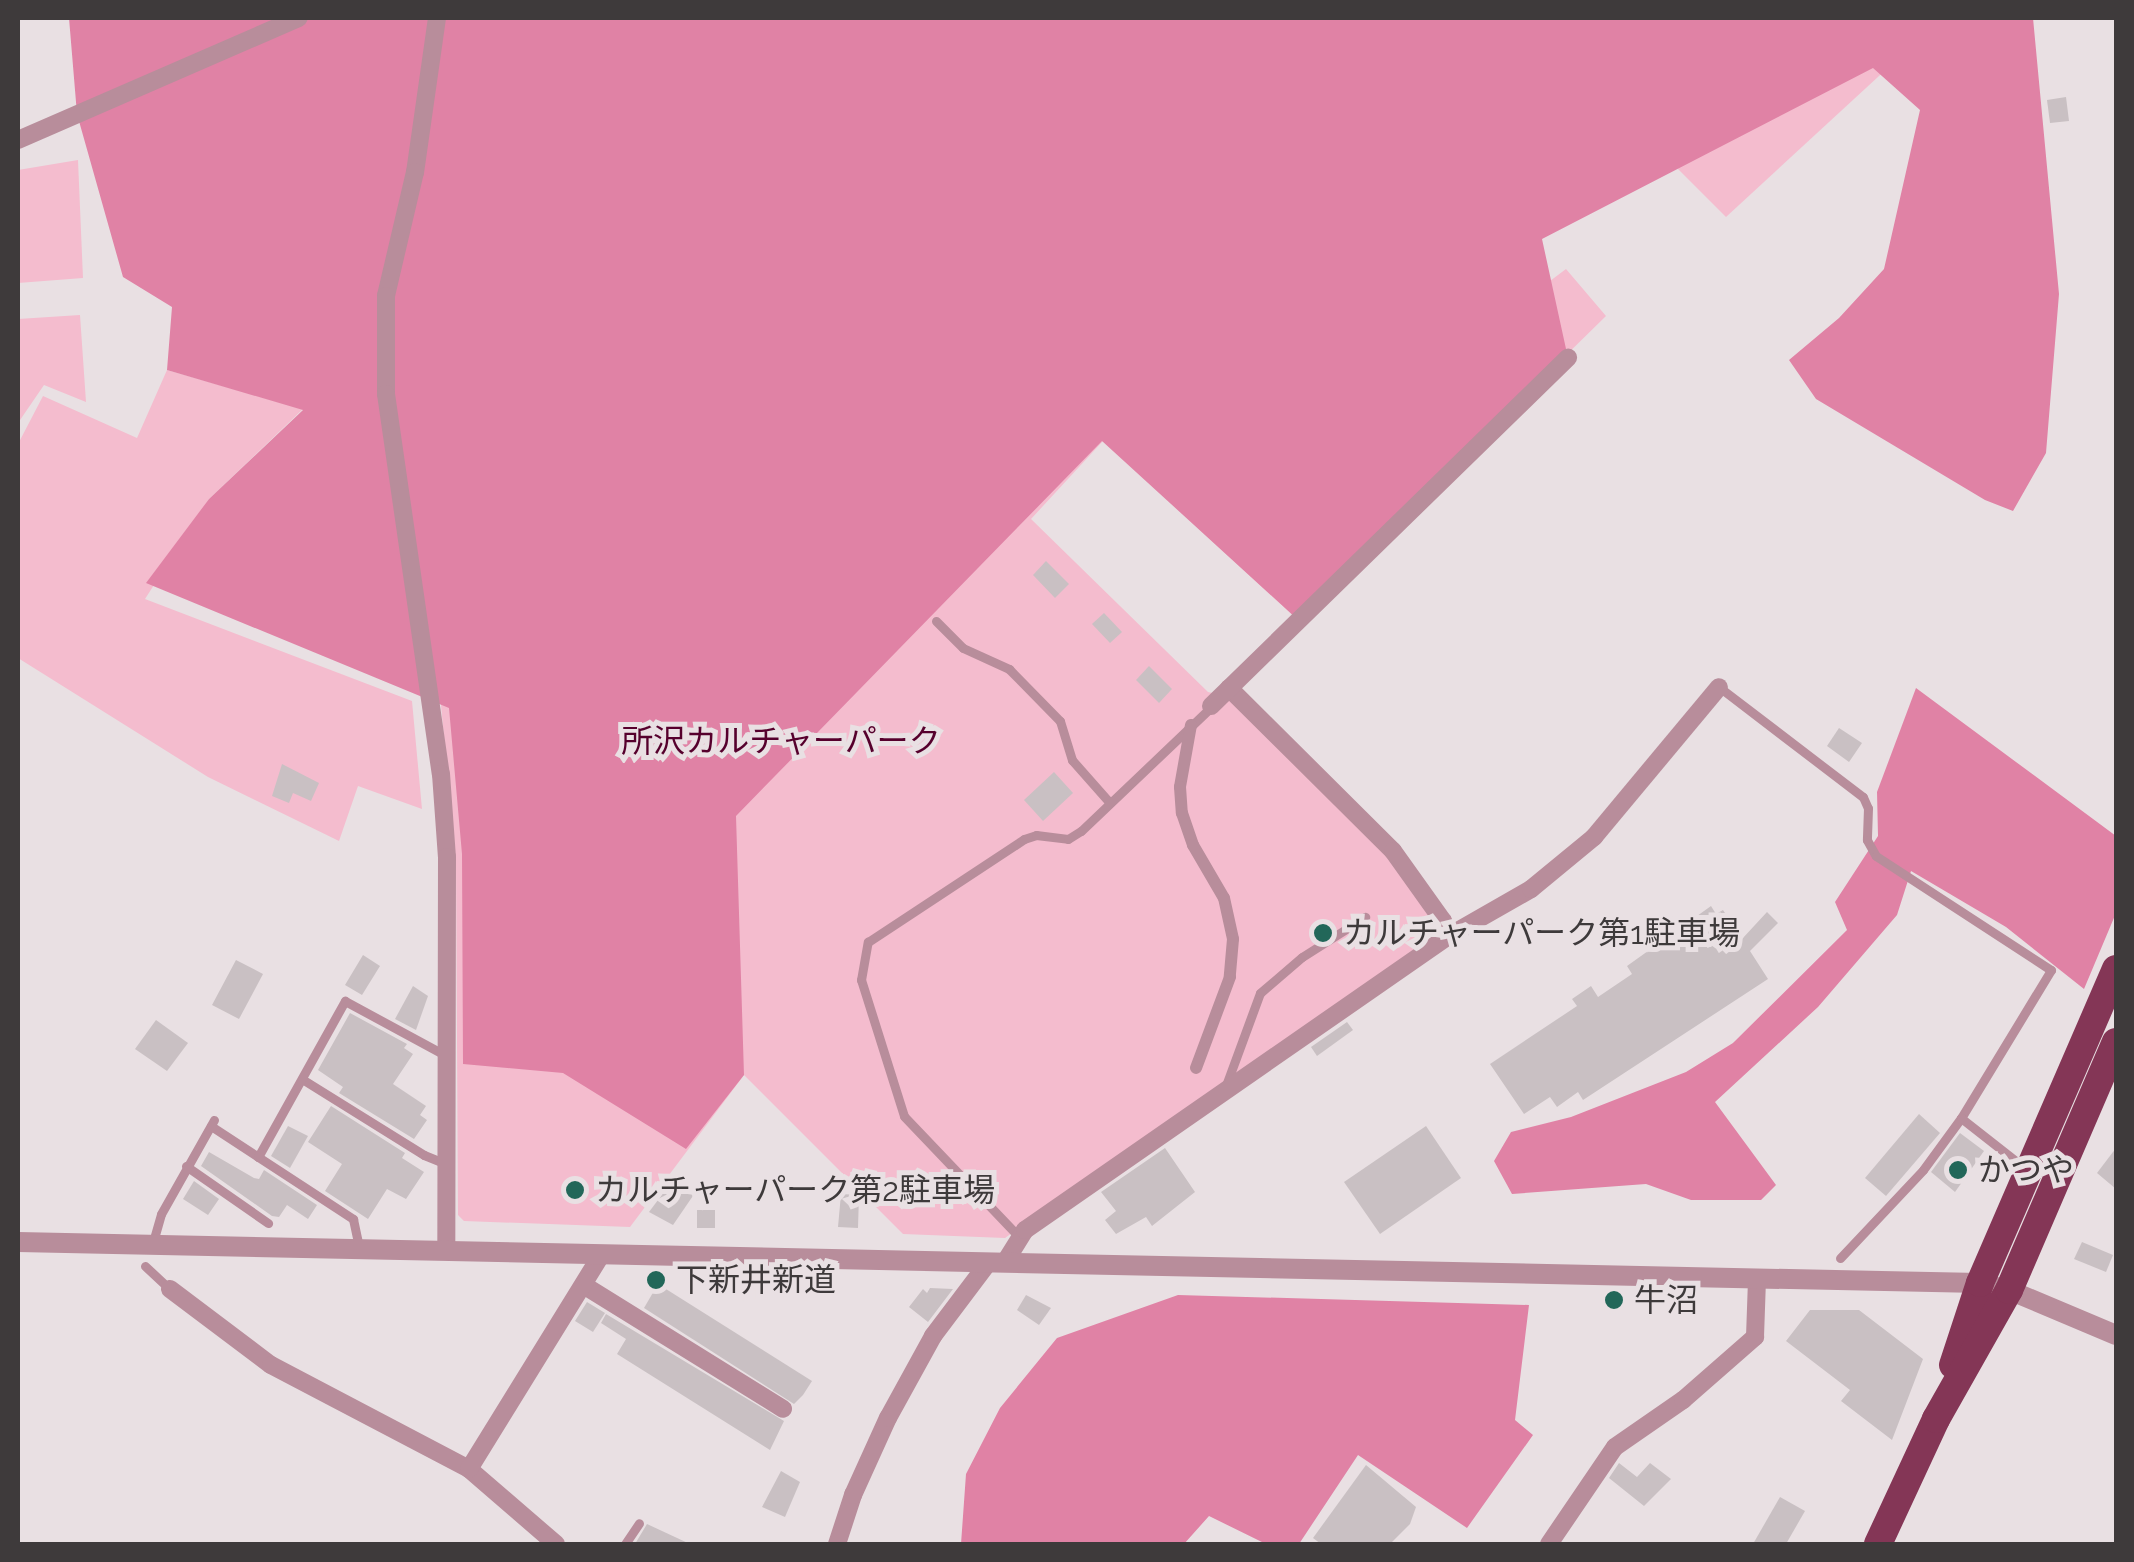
<!DOCTYPE html>
<meta charset="utf-8">
<style>
body{margin:0}
#map{position:relative;width:2134px;height:1562px;overflow:hidden;background:#e9e0e3;font-family:Raleway,"Noto Sans JP",sans-serif}
div>[style]{position:absolute}
.green>*{inset:0;background:#f4bcce}
.forest>*{inset:0;background:#e082a5}
.building>*{inset:0;background:#c9c0c3}
.service>*{height:9px;margin:-4.5px;padding:0 4.5px;transform-origin:4.5px;border-radius:4.5px;background:#b88d9b}
.pedestrian>*{height:12px;margin:-6px;padding:0 6px;transform-origin:6px;border-radius:6px;background:#b88d9b}
.minor>*{height:18px;margin:-9px;padding:0 9px;transform-origin:9px;border-radius:9px;background:#b88d9b}
.tertiary>*{height:20px;margin:-10px;padding:0 10px;transform-origin:10px;border-radius:10px;background:#b88d9b}
.trunk>*{height:28px;margin:-14px;padding:0 14px;transform-origin:14px;border-radius:14px;background:#843656}
.dots>*{width:28px;height:28px;translate:-50% -50%;box-sizing:border-box;border:5px solid #e9e0e3;border-radius:50%}
span{translate:-50% -50%;white-space:nowrap;text-align:center;line-height:1.15;-webkit-text-stroke:10px #e9e0e3;paint-order:stroke}
.park-label{font-size:32px;color:#56002d}
.poi-label{font-size:32px;color:#3e3a3b}
.left{translate:0 -50%;text-align:left}
.frame{position:absolute;inset:0;border:20px solid #3e3a3b;pointer-events:none}
</style>
<div id="map">
<div class="green">
<i style="clip-path:polygon(1942px 18px,1726px 217px,1678px 169px,1705px 109px)"></i>
<i style="clip-path:polygon(78px 160px,83px 278px,18px 283px,18px 170px)"></i>
<i style="clip-path:polygon(1418px 188px,1522px 302px,1566px 269px,1606px 316px,1297px 619px,1103px 441px,1031px 519px,1208px 692px,1230px 697px,1391px 861px,1424px 904px,1429px 916px,1425px 942px,1005px 1238px,903px 1234px,744px 1075px,630px 1227px,464px 1221px,458px 1215px,456px 866px,429px 577px)"></i>
<i style="clip-path:polygon(80px 315px,86px 402px,44px 385px,18px 423px,18px 319px)"></i>
<i style="clip-path:polygon(167px 370px,303px 409px,209px 499px,145px 599px,412px 701px,422px 809px,358px 786px,339px 841px,208px 777px,18px 658px,18px 444px,43px 396px,137px 438px)"></i>
</div>
<div class="forest">
<i style="clip-path:polygon(69px 18px,2033px 18px,2059px 294px,2046px 453px,2013px 511px,1985px 500px,1816px 399px,1789px 360px,1839px 318px,1884px 269px,1920px 110px,1873px 68px,1542px 239px,1568px 358px,1297px 619px,1102px 441px,736px 816px,744px 1075px,686px 1149px,563px 1073px,463px 1064px,462px 854px,449px 708px,146px 583px,209px 499px,303px 410px,167px 370px,172px 307px,123px 277px,77px 114px)"></i>
<i style="clip-path:polygon(1916px 688px,2116px 836px,2116px 913px,2084px 989px,2006px 927px,1911px 871px,1897px 915px,1818px 1007px,1715px 1102px,1776px 1185px,1761px 1200px,1691px 1200px,1646px 1184px,1512px 1194px,1494px 1161px,1511px 1132px,1571px 1117px,1686px 1072px,1733px 1043px,1847px 930px,1835px 902px,1878px 836px,1877px 792px)"></i>
<i style="clip-path:polygon(1178px 1295px,1529px 1305px,1515px 1420px,1533px 1435px,1467px 1528px,1358px 1455px,1299px 1544px,1266px 1544px,1209px 1516px,1184px 1544px,961px 1544px,966px 1474px,1000px 1408px,1057px 1338px)"></i>
</div>
<div class="building">
<i style="clip-path:polygon(2066px 97px,2069px 121px,2050px 123px,2047px 100px)"></i>
<i style="clip-path:polygon(1046px 561px,1069px 584px,1055px 598px,1033px 575px)"></i>
<i style="clip-path:polygon(1104px 613px,1122px 632px,1110px 643px,1092px 624px)"></i>
<i style="clip-path:polygon(1149px 666px,1172px 689px,1159px 703px,1136px 680px)"></i>
<i style="clip-path:polygon(1839px 728px,1862px 743px,1849px 762px,1827px 746px)"></i>
<i style="clip-path:polygon(282px 764px,319px 783px,311px 801px,293px 793px,289px 803px,272px 796px)"></i>
<i style="clip-path:polygon(1054px 772px,1073px 793px,1043px 821px,1024px 800px)"></i>
<i style="clip-path:polygon(1711px 906px,1716px 914px,1723px 910px,1742px 939px,1767px 912px,1778px 923px,1750px 951px,1768px 979px,1583px 1100px,1578px 1092px,1557px 1107px,1550px 1097px,1524px 1114px,1490px 1064px,1577px 1006px,1572px 999px,1591px 986px,1598px 997px,1632px 974px,1627px 966px)"></i>
<i style="clip-path:polygon(363px 955px,380px 966px,362px 995px,345px 985px)"></i>
<i style="clip-path:polygon(236px 960px,263px 974px,239px 1019px,212px 1005px)"></i>
<i style="clip-path:polygon(413px 986px,428px 996px,416px 1030px,395px 1019px)"></i>
<i style="clip-path:polygon(350px 1013px,407px 1044px,404px 1048px,413px 1054px,393px 1084px,426px 1106px,420px 1115px,427px 1120px,414px 1139px,339px 1093px,343px 1087px,318px 1070px)"></i>
<i style="clip-path:polygon(156px 1020px,188px 1043px,167px 1071px,135px 1049px)"></i>
<i style="clip-path:polygon(1347px 1022px,1353px 1030px,1317px 1056px,1311px 1047px)"></i>
<i style="clip-path:polygon(331px 1106px,405px 1153px,402px 1158px,424px 1172px,406px 1199px,387px 1189px,368px 1219px,325px 1191px,342px 1164px,308px 1142px)"></i>
<i style="clip-path:polygon(1919px 1114px,1940px 1133px,1886px 1196px,1865px 1178px)"></i>
<i style="clip-path:polygon(288px 1126px,308px 1136px,290px 1168px,271px 1156px)"></i>
<i style="clip-path:polygon(1426px 1126px,1461px 1178px,1380px 1234px,1344px 1182px)"></i>
<i style="clip-path:polygon(1960px 1133px,1984px 1151px,1955px 1192px,1931px 1172px)"></i>
<i style="clip-path:polygon(1165px 1148px,1195px 1192px,1152px 1226px,1146px 1217px,1116px 1234px,1105px 1220px,1116px 1211px,1101px 1192px)"></i>
<i style="clip-path:polygon(2116px 1148px,2116px 1189px,2097px 1173px)"></i>
<i style="clip-path:polygon(209px 1152px,254px 1178px,259px 1179px,264px 1170px,317px 1205px,308px 1219px,287px 1205px,279px 1217px,272px 1216px,201px 1166px)"></i>
<i style="clip-path:polygon(676px 1176px,697px 1190px,673px 1225px,649px 1212px)"></i>
<i style="clip-path:polygon(194px 1181px,219px 1199px,208px 1215px,183px 1199px)"></i>
<i style="clip-path:polygon(841px 1194px,859px 1195px,858px 1228px,838px 1227px)"></i>
<i style="clip-path:polygon(697px 1210px,715px 1210px,715px 1228px,697px 1228px)"></i>
<i style="clip-path:polygon(2082px 1242px,2113px 1255px,2106px 1272px,2074px 1259px)"></i>
<i style="clip-path:polygon(658px 1284px,812px 1381px,803px 1395px,794px 1404px,644px 1308px)"></i>
<i style="clip-path:polygon(930px 1288px,953px 1289px,928px 1322px,909px 1307px,923px 1289px,927px 1293px)"></i>
<i style="clip-path:polygon(1026px 1295px,1051px 1308px,1039px 1325px,1017px 1310px)"></i>
<i style="clip-path:polygon(587px 1302px,605px 1313px,593px 1332px,575px 1321px)"></i>
<i style="clip-path:polygon(1810px 1310px,1859px 1310px,1923px 1359px,1892px 1440px,1841px 1401px,1850px 1390px,1786px 1341px)"></i>
<i style="clip-path:polygon(606px 1314px,784px 1421px,770px 1450px,617px 1354px,626px 1339px,601px 1323px)"></i>
<i style="clip-path:polygon(1619px 1463px,1637px 1477px,1650px 1463px,1671px 1479px,1644px 1506px,1609px 1478px)"></i>
<i style="clip-path:polygon(1366px 1465px,1416px 1507px,1410px 1524px,1390px 1544px,1321px 1544px,1313px 1538px)"></i>
<i style="clip-path:polygon(781px 1471px,800px 1482px,785px 1517px,762px 1507px)"></i>
<i style="clip-path:polygon(1780px 1497px,1805px 1511px,1786px 1544px,1753px 1544px)"></i>
<i style="clip-path:polygon(647px 1524px,690px 1544px,635px 1544px)"></i>
</div>
<div class="service">
<i style="left:936px;top:621px;width:38px;rotate:45deg"></i>
<i style="left:963px;top:648px;width:51px;rotate:24.5deg"></i>
<i style="left:1009px;top:669px;width:73px;rotate:45.6deg"></i>
<i style="left:1060px;top:721px;width:41px;rotate:72.9deg"></i>
<i style="left:1072px;top:760px;width:57px;rotate:48.5deg"></i>
<i style="left:1719px;top:687px;width:181px;rotate:37.4deg"></i>
<i style="left:1863px;top:797px;width:12px;rotate:66deg"></i>
<i style="left:1868px;top:808px;width:32px;rotate:92deg"></i>
<i style="left:1867px;top:840px;width:18px;rotate:61deg"></i>
<i style="left:1876px;top:856px;width:209px;rotate:33.1deg"></i>
<i style="left:2051px;top:970px;width:173px;rotate:121.3deg"></i>
<i style="left:1961px;top:1118px;width:64px;rotate:126.2deg"></i>
<i style="left:1923px;top:1170px;width:121px;rotate:133.3deg"></i>
<i style="left:302px;top:1079px;width:144px;rotate:31.9deg"></i>
<i style="left:424px;top:1155px;width:24px;rotate:22deg"></i>
<i style="left:1225px;top:1088px;width:101px;rotate:-69.8deg"></i>
<i style="left:1260px;top:993px;width:55px;rotate:-40.6deg"></i>
<i style="left:1302px;top:957px;width:75px;rotate:-32.4deg"></i>
<i style="left:1961px;top:1118px;width:83px;rotate:38.1deg"></i>
<i style="left:211px;top:1126px;width:170px;rotate:33.2deg"></i>
<i style="left:353px;top:1219px;width:29px;rotate:78deg"></i>
<i style="left:258px;top:1157px;width:179px;rotate:-60.9deg"></i>
<i style="left:345px;top:1001px;width:114px;rotate:28.4deg"></i>
<i style="left:186px;top:1166px;width:100px;rotate:34.8deg"></i>
<i style="left:1020px;top:1238px;width:168px;rotate:-133.6deg"></i>
<i style="left:904px;top:1116px;width:143px;rotate:-107.5deg"></i>
<i style="left:861px;top:980px;width:39px;rotate:-80deg"></i>
<i style="left:868px;top:942px;width:187px;rotate:-33.4deg"></i>
<i style="left:1024px;top:839px;width:13px;rotate:-18deg"></i>
<i style="left:1036px;top:835px;width:32px;rotate:7deg"></i>
<i style="left:1068px;top:839px;width:15px;rotate:-32deg"></i>
<i style="left:1081px;top:831px;width:180px;rotate:-43.6deg"></i>
<i style="left:153px;top:1242px;width:29px;rotate:-74deg"></i>
<i style="left:161px;top:1214px;width:108px;rotate:-60.6deg"></i>
<i style="left:145px;top:1266px;width:34px;rotate:43deg"></i>
<i style="left:625px;top:1544px;width:25px;rotate:-56deg"></i>
</div>
<div class="pedestrian">
<i style="left:1191px;top:725px;width:63px;rotate:100.1deg"></i>
<i style="left:1180px;top:787px;width:26px;rotate:86deg"></i>
<i style="left:1182px;top:813px;width:34px;rotate:71deg"></i>
<i style="left:1193px;top:845px;width:61px;rotate:59.7deg"></i>
<i style="left:1224px;top:898px;width:42px;rotate:77.6deg"></i>
<i style="left:1233px;top:939px;width:38px;rotate:95deg"></i>
<i style="left:1230px;top:977px;width:97px;rotate:110.5deg"></i>
</div>
<div class="minor">
<i style="left:437px;top:18px;width:156px;rotate:98.1deg"></i>
<i style="left:415px;top:172px;width:127px;rotate:103.2deg"></i>
<i style="left:386px;top:296px;width:98px;rotate:90deg"></i>
<i style="left:386px;top:394px;width:384px;rotate:81.8deg"></i>
<i style="left:441px;top:774px;width:83px;rotate:85.9deg"></i>
<i style="left:447px;top:857px;width:394px;rotate:90.1deg"></i>
<i style="left:18px;top:140px;width:306px;rotate:-23.5deg"></i>
<i style="left:1229px;top:688px;width:231px;rotate:44.8deg"></i>
<i style="left:1393px;top:851px;width:86px;rotate:54.5deg"></i>
<i style="left:1443px;top:921px;width:16px;rotate:76deg"></i>
<i style="left:1211px;top:706px;width:499px;rotate:-44.3deg"></i>
<i style="left:1005px;top:1262px;width:38px;rotate:-58deg"></i>
<i style="left:1025px;top:1230px;width:514px;rotate:-34.77deg"></i>
<i style="left:1447px;top:937px;width:97px;rotate:-29.7deg"></i>
<i style="left:1531px;top:889px;width:82px;rotate:-39.5deg"></i>
<i style="left:1594px;top:837px;width:195px;rotate:-50.2deg"></i>
<i style="left:585px;top:1286px;width:233px;rotate:31.8deg"></i>
<i style="left:170px;top:1289px;width:126px;rotate:37deg"></i>
<i style="left:271px;top:1365px;width:224px;rotate:27.7deg"></i>
<i style="left:469px;top:1469px;width:115px;rotate:40.8deg"></i>
<i style="left:469px;top:1469px;width:251px;rotate:-58.3deg"></i>
<i style="left:837px;top:1544px;width:52px;rotate:-71.9deg"></i>
<i style="left:853px;top:1495px;width:85px;rotate:-65.6deg"></i>
<i style="left:888px;top:1418px;width:94px;rotate:-61.2deg"></i>
<i style="left:933px;top:1336px;width:91px;rotate:-53deg"></i>
<i style="left:1549px;top:1544px;width:117px;rotate:-55.8deg"></i>
<i style="left:1615px;top:1447px;width:83px;rotate:-34.7deg"></i>
<i style="left:1683px;top:1400px;width:96px;rotate:-41.2deg"></i>
<i style="left:1755px;top:1337px;width:58px;rotate:-88deg"></i>
</div>
<div class="tertiary">
<i style="left:18px;top:1242px;width:1962px;rotate:1.2deg"></i>
<i style="left:1980px;top:1283px;width:30px;rotate:14deg"></i>
<i style="left:2009px;top:1290px;width:116px;rotate:22.8deg"></i>
</div>
<div class="trunk">
<i style="left:1953px;top:1365px;width:86px;rotate:-71.8deg"></i>
<i style="left:1980px;top:1283px;width:342px;rotate:-66.6deg"></i>
<i style="left:1878px;top:1544px;width:138px;rotate:-65.1deg"></i>
<i style="left:1936px;top:1419px;width:148px;rotate:-60.5deg"></i>
<i style="left:2009px;top:1290px;width:270px;rotate:-66.7deg"></i>
</div>
<div class="dots">
<i style="left:1323px;top:933px;background:#226759"></i>
<i style="left:1958px;top:1170px;background:#226759"></i>
<i style="left:575px;top:1190px;background:#226759"></i>
<i style="left:656px;top:1280px;background:#226759"></i>
<i style="left:1614px;top:1300px;background:#226759"></i>
</div>
<div class="park-label">
<span style="left:781px;top:741px">所沢カルチャーパーク</span>
</div>
<div class="poi-label">
<span class="left" style="left:1343px;top:933px">カルチャーパーク第1駐車場</span>
<span class="left" style="left:1978px;top:1170px">かつや</span>
<span class="left" style="left:595px;top:1190px">カルチャーパーク第2駐車場</span>
<span class="left" style="left:676px;top:1280px">下新井新道</span>
<span class="left" style="left:1634px;top:1300px">牛沼</span>
</div>
<div class="frame"></div>
</div>
